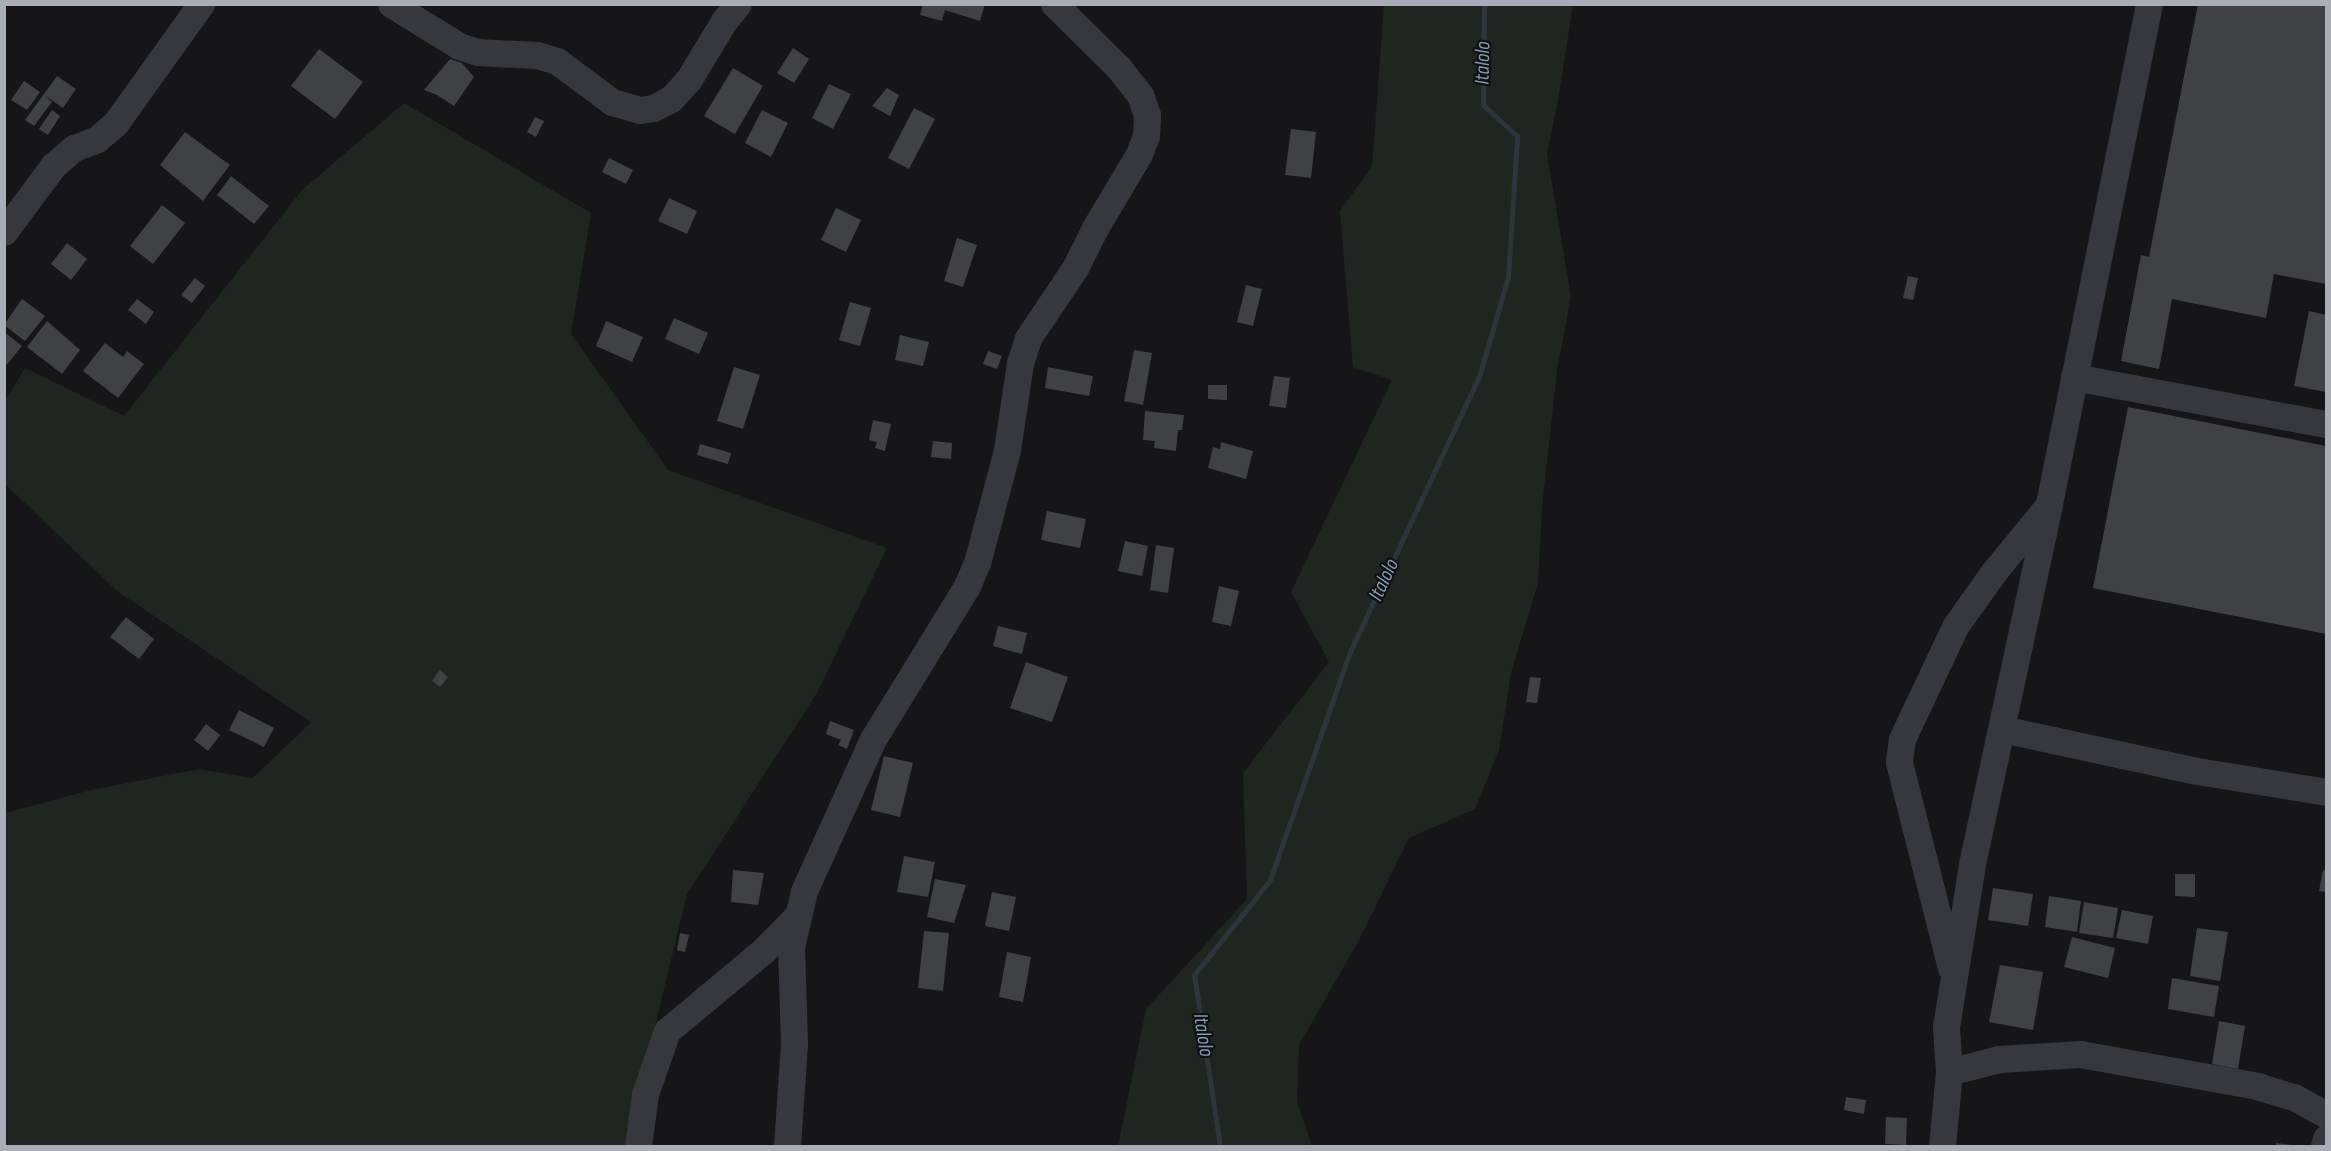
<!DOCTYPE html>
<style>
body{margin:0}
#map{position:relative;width:2331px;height:1151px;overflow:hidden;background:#161618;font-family:"Sofia Sans Condensed",sans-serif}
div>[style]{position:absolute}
.green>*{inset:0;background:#1e261f}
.stream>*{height:5px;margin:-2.5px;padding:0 2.5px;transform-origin:2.5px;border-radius:2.5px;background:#2c353c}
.building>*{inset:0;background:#404145}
.minor>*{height:27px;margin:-13.5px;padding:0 13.5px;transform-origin:13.5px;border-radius:13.5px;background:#37383d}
span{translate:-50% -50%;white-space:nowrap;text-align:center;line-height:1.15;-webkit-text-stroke:4.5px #111113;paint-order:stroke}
.water-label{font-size:21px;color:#7f9bb3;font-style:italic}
.frame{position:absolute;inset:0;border:6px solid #a8adb8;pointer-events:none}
</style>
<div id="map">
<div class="green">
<i style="clip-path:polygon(1384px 5px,1573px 5px,1558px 100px,1547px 154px,1571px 296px,1557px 371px,1542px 508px,1538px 583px,1511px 673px,1499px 750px,1475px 809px,1409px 838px,1359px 940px,1299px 1045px,1297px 1102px,1312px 1146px,1118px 1146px,1146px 1009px,1247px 899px,1243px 773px,1329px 662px,1291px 592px,1392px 380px,1353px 367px,1340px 211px,1372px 166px)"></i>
<i style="clip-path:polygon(404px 103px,591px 213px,571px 334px,668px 470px,887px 548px,817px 693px,687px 894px,626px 1146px,5px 1146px,5px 813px,91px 790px,199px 769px,253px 778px,311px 722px,117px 591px,5px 484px,4px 402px,25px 368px,124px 416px,302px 190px)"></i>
</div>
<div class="stream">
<i style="left:1220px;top:1146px;width:173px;rotate:-98.6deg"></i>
<i style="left:1194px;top:975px;width:122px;rotate:-51.3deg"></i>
<i style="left:1270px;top:880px;width:239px;rotate:-70.7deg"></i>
<i style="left:1349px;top:654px;width:306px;rotate:-64.9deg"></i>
<i style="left:1479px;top:377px;width:104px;rotate:-73.8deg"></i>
<i style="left:1508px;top:277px;width:141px;rotate:-86.3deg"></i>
<i style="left:1517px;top:136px;width:46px;rotate:-137.6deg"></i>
<i style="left:1483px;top:105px;width:101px;rotate:-89.4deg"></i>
</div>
<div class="building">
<i style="clip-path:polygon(923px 4px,985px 4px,980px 21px,945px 10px,942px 21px,920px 15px)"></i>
<i style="clip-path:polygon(2198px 4px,2326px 4px,2326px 284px,2274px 274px,2266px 318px,2172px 299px,2159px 369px,2121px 361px,2141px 255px,2149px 257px)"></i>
<i style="clip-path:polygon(793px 48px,809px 59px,794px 83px,777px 73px)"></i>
<i style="clip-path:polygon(319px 49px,363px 82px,335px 119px,291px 86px)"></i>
<i style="clip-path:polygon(450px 59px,462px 63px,474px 77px,454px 106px,437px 95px,424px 90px)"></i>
<i style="clip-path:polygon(733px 68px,763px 86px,735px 134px,704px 116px)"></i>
<i style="clip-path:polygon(57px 76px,76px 89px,63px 108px,44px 95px,52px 102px,34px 126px,25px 120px)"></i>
<i style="clip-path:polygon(24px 81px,40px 92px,27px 110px,11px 100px)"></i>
<i style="clip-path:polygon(829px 84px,851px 94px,833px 129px,812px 118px)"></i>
<i style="clip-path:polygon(887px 88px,899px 95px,890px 116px,872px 106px)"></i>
<i style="clip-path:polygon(914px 108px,935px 119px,909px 169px,888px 158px)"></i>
<i style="clip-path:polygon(52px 110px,60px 116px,48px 135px,39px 129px)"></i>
<i style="clip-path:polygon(762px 110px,788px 123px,771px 157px,745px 143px)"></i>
<i style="clip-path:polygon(535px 117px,544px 121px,536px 137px,527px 132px)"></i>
<i style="clip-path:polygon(1291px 129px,1316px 132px,1311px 178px,1285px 175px)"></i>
<i style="clip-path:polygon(185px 132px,230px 165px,203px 201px,160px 165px)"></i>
<i style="clip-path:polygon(609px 158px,633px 170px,626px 184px,602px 172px)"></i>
<i style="clip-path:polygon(231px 176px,269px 206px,254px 224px,217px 195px)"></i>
<i style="clip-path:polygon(669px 198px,697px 211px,687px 234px,658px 221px)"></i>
<i style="clip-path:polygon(162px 205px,185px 223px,153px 264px,130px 246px)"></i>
<i style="clip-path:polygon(836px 208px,861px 220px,846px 252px,821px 240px)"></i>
<i style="clip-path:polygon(957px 238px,977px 245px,963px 287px,944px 281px)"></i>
<i style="clip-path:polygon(67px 243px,87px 259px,71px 280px,51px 264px)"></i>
<i style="clip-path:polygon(1908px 276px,1918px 278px,1913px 300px,1903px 298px)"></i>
<i style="clip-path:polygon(195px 278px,205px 286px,192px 303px,181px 295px)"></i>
<i style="clip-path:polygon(1246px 285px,1262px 289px,1253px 326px,1237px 322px)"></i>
<i style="clip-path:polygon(22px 299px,45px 316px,25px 341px,4px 325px)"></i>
<i style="clip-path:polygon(137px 299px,154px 312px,146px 324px,128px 310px)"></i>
<i style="clip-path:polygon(850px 302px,871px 308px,860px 346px,839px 340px)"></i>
<i style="clip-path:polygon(2309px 311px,2326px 315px,2326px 392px,2294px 386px)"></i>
<i style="clip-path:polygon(674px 318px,708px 333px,699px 354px,665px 339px)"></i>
<i style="clip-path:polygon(47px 321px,80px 350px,62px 374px,27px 347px)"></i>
<i style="clip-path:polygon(606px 321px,643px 337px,632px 362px,596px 346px)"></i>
<i style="clip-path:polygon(4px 332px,22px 346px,4px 368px)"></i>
<i style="clip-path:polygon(900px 335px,929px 342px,923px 366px,895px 360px)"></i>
<i style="clip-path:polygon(105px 343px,123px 357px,127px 351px,144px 364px,118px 398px,83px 371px)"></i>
<i style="clip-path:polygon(1134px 350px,1152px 353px,1143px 405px,1124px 401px)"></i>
<i style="clip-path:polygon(988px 351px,1002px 356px,997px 369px,983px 364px)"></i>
<i style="clip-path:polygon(734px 367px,760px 375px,743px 429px,717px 421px)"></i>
<i style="clip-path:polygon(1048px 367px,1093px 376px,1089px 396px,1045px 388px)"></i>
<i style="clip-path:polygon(1274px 376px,1290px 378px,1286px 408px,1269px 406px)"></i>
<i style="clip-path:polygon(1208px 385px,1227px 385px,1227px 400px,1208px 399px)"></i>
<i style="clip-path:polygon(2128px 407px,2326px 446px,2326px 634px,2093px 588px)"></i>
<i style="clip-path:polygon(1145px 411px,1184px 415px,1182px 430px,1178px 430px,1176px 451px,1154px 448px,1155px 441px,1143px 440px)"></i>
<i style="clip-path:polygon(873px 420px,891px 424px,885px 451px,875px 448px,877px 442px,869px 440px)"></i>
<i style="clip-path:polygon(933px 441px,952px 443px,951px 459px,931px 457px)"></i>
<i style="clip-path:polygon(1221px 442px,1253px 451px,1246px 479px,1208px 468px,1213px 447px,1220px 449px)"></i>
<i style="clip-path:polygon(700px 444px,731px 453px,728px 464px,697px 455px)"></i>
<i style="clip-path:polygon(1047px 511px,1086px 519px,1080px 548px,1041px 540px)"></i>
<i style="clip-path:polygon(1125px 541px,1148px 546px,1142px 576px,1118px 571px)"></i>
<i style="clip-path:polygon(1156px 545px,1174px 548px,1168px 593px,1150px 590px)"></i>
<i style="clip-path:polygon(1219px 586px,1239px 591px,1231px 626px,1212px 622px)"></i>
<i style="clip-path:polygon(126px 617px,154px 639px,139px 659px,110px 637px)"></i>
<i style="clip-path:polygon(998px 626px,1027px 633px,1022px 654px,993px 646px)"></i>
<i style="clip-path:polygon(1026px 662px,1068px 677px,1052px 722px,1010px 708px)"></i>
<i style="clip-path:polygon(440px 670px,448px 677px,440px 687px,432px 681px)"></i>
<i style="clip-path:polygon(1530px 677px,1541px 678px,1537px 703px,1526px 702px)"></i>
<i style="clip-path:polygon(239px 710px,274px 728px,264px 747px,229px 730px)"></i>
<i style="clip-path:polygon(830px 721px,854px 730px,847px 749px,838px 745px,841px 740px,826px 734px)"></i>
<i style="clip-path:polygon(206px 724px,220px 735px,208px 751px,194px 740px)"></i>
<i style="clip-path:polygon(884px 756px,913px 763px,900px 817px,871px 810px)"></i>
<i style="clip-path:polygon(904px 856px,935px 862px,928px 897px,897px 892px)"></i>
<i style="clip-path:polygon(733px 870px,764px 873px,758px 905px,731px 902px)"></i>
<i style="clip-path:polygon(2323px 870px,2326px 871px,2326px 892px,2319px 891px)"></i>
<i style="clip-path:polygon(2175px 874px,2195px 874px,2195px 897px,2175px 896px)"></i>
<i style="clip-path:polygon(935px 879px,966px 885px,954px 923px,927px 917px)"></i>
<i style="clip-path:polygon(1993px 888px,2033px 894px,2028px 926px,1988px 920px)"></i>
<i style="clip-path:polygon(992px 892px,1016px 897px,1009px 931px,985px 926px)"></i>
<i style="clip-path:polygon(2049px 896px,2081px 901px,2077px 932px,2045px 927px)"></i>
<i style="clip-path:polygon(2084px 902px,2118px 908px,2113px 938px,2079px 933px)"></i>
<i style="clip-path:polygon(2122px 910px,2153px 916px,2148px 944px,2116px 938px)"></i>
<i style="clip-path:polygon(2197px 928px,2228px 932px,2220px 981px,2190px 976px)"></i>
<i style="clip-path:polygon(924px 931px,949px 933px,943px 991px,918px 988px)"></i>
<i style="clip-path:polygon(680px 933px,689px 935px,685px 952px,677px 950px)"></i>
<i style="clip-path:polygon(2072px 937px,2115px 948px,2108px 978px,2064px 967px)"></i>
<i style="clip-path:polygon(1007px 952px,1031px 957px,1023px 1002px,999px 997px)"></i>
<i style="clip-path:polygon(2000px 965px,2043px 972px,2033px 1030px,1989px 1022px)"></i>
<i style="clip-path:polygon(2172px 978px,2219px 986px,2214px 1017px,2168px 1009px)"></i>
<i style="clip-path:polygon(2219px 1021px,2245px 1026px,2238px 1069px,2212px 1064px)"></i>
<i style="clip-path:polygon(1846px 1097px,1866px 1100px,1864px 1114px,1844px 1110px)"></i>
<i style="clip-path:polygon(1886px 1117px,1907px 1118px,1906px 1145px,1885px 1144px)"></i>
<i style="clip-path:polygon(2276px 1143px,2292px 1145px,2292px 1146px,2276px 1146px)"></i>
</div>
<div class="minor">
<i style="left:391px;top:4px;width:80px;rotate:31.7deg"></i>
<i style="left:459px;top:46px;width:19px;rotate:18deg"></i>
<i style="left:477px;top:52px;width:60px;rotate:2.9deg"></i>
<i style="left:537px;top:55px;width:21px;rotate:17deg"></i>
<i style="left:557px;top:61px;width:69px;rotate:36.7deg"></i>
<i style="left:612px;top:102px;width:29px;rotate:16deg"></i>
<i style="left:640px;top:110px;width:13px;rotate:-9deg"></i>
<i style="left:653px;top:108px;width:20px;rotate:-27deg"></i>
<i style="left:671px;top:99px;width:27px;rotate:-48deg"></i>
<i style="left:689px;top:79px;width:68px;rotate:-58.9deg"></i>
<i style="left:724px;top:21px;width:22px;rotate:-51deg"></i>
<i style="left:4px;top:232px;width:82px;rotate:-53.4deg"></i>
<i style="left:53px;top:166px;width:28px;rotate:-41deg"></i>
<i style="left:74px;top:148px;width:25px;rotate:-21deg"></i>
<i style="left:97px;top:139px;width:23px;rotate:-40deg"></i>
<i style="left:115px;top:124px;width:148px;rotate:-54.4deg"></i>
<i style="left:2074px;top:377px;width:256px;rotate:10.6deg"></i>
<i style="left:2002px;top:729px;width:199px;rotate:12.2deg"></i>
<i style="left:2197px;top:771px;width:131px;rotate:9.2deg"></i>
<i style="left:1951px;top:968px;width:212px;rotate:-104.2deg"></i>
<i style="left:1899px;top:762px;width:23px;rotate:-83deg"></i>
<i style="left:1902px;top:739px;width:126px;rotate:-64.7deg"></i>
<i style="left:1956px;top:625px;width:64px;rotate:-54.6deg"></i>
<i style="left:1993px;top:573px;width:85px;rotate:-50.7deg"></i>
<i style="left:1949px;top:1072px;width:52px;rotate:-14.6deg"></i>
<i style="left:1999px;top:1059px;width:81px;rotate:-3.5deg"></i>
<i style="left:2080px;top:1054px;width:180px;rotate:10.2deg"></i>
<i style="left:2257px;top:1086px;width:39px;rotate:17deg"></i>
<i style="left:2294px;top:1097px;width:37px;rotate:29deg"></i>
<i style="left:638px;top:1146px;width:52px;rotate:-82.3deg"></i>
<i style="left:645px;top:1094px;width:67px;rotate:-70.8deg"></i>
<i style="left:667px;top:1031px;width:125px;rotate:-39.8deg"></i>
<i style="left:763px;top:951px;width:49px;rotate:-45.8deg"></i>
<i style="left:787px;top:1146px;width:103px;rotate:-86.1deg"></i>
<i style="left:794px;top:1043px;width:96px;rotate:-91.8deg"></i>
<i style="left:791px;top:947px;width:57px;rotate:-76.9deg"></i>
<i style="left:804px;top:891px;width:167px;rotate:-65.6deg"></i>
<i style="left:873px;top:739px;width:180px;rotate:-58.4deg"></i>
<i style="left:967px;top:586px;width:25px;rotate:-67deg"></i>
<i style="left:977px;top:563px;width:117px;rotate:-75.1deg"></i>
<i style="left:1007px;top:450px;width:88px;rotate:-81.5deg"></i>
<i style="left:1020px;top:363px;width:26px;rotate:-72deg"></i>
<i style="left:1028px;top:338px;width:84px;rotate:-56.1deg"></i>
<i style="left:1075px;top:268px;width:45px;rotate:-63.4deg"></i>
<i style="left:1095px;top:228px;width:86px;rotate:-59.3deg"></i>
<i style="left:1139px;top:154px;width:19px;rotate:-69deg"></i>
<i style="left:1146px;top:136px;width:21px;rotate:-87deg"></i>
<i style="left:1147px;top:115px;width:21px;rotate:-109deg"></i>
<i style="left:1140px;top:95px;width:34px;rotate:-128deg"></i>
<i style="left:1119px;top:68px;width:91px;rotate:-135.4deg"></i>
<i style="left:1942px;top:1146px;width:74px;rotate:-84.6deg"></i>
<i style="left:1949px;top:1072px;width:45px;rotate:-93.8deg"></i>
<i style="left:1946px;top:1027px;width:165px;rotate:-80.9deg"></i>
<i style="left:1972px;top:864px;width:368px;rotate:-77.9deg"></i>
<i style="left:2049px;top:504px;width:510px;rotate:-78.69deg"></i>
<i style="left:2324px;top:1146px;width:8px;rotate:-76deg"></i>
</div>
<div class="water-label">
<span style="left:1483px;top:63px;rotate:-89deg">Italolo</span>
<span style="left:1384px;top:580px;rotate:-65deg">Italolo</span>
<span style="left:1203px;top:1035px;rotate:81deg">Italolo</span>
</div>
<div class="frame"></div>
</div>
